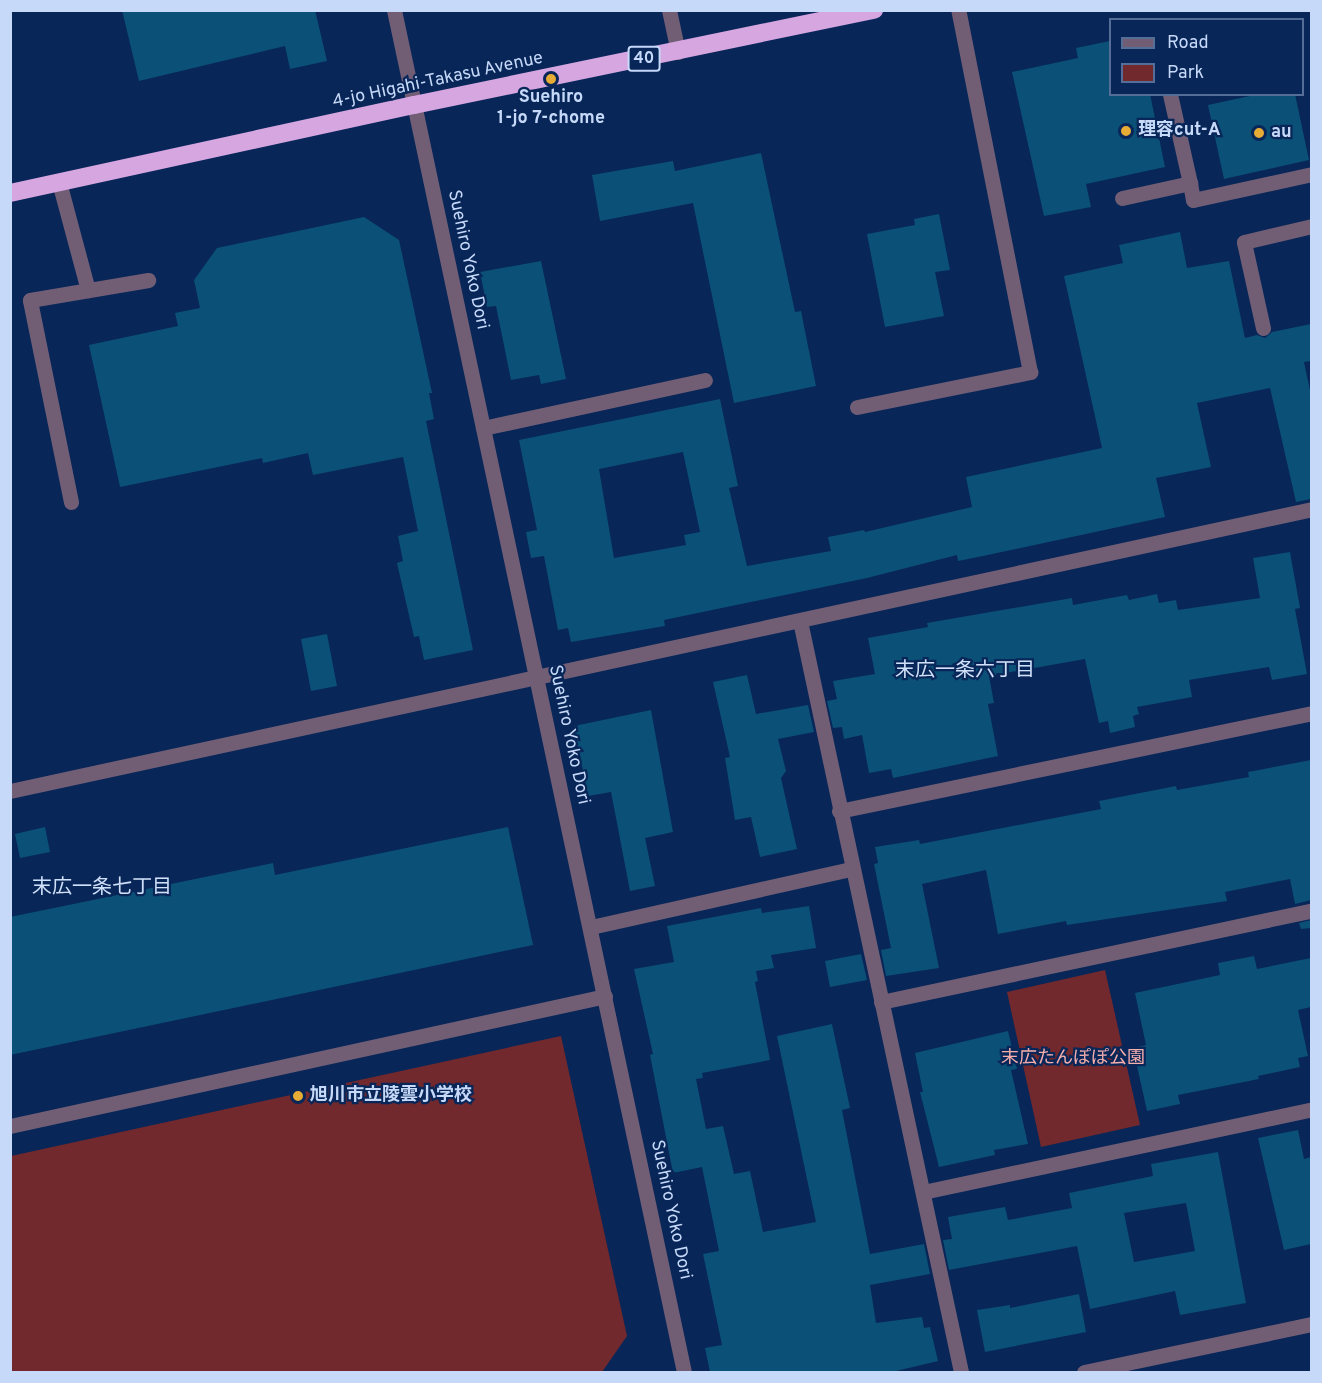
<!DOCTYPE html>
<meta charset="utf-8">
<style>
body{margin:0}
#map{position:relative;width:1322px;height:1383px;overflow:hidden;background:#082658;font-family:Overpass,"Noto Sans JP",sans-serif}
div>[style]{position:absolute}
.green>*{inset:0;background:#71292d}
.building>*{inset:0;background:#0b5077}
.minor>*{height:15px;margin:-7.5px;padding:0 7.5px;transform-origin:7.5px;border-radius:7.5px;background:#715e75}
.highway>*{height:18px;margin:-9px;padding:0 9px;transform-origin:9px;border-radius:9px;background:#d6a6e0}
.dots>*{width:16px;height:16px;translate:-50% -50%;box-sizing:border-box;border:3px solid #082658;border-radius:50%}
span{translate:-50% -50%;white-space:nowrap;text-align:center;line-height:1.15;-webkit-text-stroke:4.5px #082658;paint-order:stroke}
.shield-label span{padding:2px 4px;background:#082658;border:2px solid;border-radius:4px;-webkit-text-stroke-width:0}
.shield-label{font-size:16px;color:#c6d9f8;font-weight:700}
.street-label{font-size:18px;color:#c6d9f8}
.poi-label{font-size:18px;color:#c6d9f8;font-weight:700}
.left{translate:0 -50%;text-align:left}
.park-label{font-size:18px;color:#f6aeac}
.neighbourhood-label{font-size:20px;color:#d0e0f9}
.frame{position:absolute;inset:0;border:12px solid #c6d9f8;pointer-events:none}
.legend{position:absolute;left:1109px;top:18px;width:195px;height:78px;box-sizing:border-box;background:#082658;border:2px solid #546e98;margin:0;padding:8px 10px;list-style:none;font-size:18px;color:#c6d9f8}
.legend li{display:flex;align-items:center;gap:12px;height:30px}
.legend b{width:30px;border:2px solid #546e98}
</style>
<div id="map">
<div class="green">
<i style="clip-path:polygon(1105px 970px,1140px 1125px,1041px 1147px,1007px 992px)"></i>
<i style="clip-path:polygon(561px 1036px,627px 1336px,602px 1372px,11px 1372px,11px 1156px)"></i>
</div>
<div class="building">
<i style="clip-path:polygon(122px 10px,315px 10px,327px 61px,290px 69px,285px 46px,139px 81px)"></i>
<i style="clip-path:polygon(1110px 41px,1110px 94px,1150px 94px,1165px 167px,1086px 184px,1091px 207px,1044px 216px,1012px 72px,1078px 58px,1076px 48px)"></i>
<i style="clip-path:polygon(1259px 94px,1295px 94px,1309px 160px,1224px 179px,1208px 105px)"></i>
<i style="clip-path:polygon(761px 153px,795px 312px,801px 311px,816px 386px,734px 403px,693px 203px,600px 221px,592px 175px,673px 161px,675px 171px)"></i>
<i style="clip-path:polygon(939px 214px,950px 270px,935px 272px,944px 316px,885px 327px,867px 234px,915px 225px,914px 219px)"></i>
<i style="clip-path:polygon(364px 217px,399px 240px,432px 393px,429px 393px,434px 419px,426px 421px,473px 650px,424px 660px,419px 636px,414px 637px,397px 563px,403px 561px,398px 536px,418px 531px,403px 457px,313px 475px,308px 453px,263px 463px,262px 458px,120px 487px,89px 345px,178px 326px,175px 313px,200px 308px,194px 280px,217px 248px)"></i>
<i style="clip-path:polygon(evenodd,1180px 232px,1187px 268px,1229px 261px,1245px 338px,1257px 335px,1265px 338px,1272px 332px,1311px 324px,1311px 361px,1304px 362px,1311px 395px,1311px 499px,1296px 502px,1270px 388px,1197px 403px,1211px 467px,1156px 478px,1165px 517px,983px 556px,958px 561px,957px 555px,867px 578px,664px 620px,665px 626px,571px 642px,568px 628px,558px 630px,544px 556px,531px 558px,526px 532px,537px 530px,519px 440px,720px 399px,738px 486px,729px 488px,747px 566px,831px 551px,828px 537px,864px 530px,865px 532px,972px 507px,966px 477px,1102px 448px,1064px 276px,1123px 263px,1119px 245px,1180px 232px,683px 452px,700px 532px,684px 535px,686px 545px,614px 558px,599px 469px,683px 452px)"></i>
<i style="clip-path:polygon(541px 261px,566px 379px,541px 384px,539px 375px,511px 380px,496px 306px,487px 307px,480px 272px)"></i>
<i style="clip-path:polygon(1290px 552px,1300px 608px,1295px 609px,1307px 674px,1272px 680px,1269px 667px,1189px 680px,1192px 697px,1137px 707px,1139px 714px,1133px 716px,1135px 727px,1110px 733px,1108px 721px,1099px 723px,1085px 659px,989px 676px,994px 703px,988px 704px,998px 756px,893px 778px,891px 769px,869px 773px,862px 735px,844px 739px,842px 727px,833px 728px,827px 701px,837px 699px,833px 681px,875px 674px,868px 638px,928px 627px,927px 623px,1072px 598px,1073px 605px,1127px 595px,1129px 600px,1157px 594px,1159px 603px,1176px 600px,1178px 610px,1260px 598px,1253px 558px)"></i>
<i style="clip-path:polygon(327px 634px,337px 686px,311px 691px,301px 639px)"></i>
<i style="clip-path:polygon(747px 675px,756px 714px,808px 705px,814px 732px,778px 739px,786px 771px,781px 778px,797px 849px,760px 857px,751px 817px,735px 820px,725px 758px,730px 757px,713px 682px)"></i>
<i style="clip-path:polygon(651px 710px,673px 832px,645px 838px,655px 886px,630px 891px,611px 792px,588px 796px,574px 726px)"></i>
<i style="clip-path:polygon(1311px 760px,1311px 900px,1295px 904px,1290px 879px,1225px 892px,1227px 901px,1067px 925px,1066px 921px,998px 934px,986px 870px,922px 884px,939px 968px,886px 976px,881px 950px,891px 948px,874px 864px,878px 863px,875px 847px,919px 840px,920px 844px,1101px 809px,1099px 801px,1176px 786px,1177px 790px,1249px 777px,1248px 772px)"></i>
<i style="clip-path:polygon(45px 827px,50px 852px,20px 858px,15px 834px)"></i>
<i style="clip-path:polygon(508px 827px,533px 945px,10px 1055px,10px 917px,273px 863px,275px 875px)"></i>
<i style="clip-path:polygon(809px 906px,816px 948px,771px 955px,774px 968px,756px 971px,758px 981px,755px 982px,770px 1060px,702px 1073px,703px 1078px,696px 1079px,706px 1129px,723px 1126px,734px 1174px,750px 1171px,763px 1232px,816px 1222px,777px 1036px,832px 1024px,850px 1108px,842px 1110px,870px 1254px,924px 1244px,930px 1274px,870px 1285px,876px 1323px,922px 1317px,924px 1328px,930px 1327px,938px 1361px,892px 1372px,710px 1372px,705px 1348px,722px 1345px,703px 1254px,719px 1251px,702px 1167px,673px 1173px,650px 1055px,653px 1054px,634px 969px,674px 962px,667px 926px,761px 908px,762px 913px)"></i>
<i style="clip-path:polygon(1311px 920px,1311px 928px,1301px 929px,1299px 923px)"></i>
<i style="clip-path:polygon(861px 954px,867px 980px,830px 987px,825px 961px)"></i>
<i style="clip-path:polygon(1254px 956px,1257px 969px,1311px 958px,1311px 1007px,1298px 1010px,1308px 1056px,1298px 1058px,1300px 1067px,1258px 1076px,1259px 1079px,1178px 1095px,1180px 1104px,1147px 1111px,1133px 1048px,1146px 1045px,1135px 993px,1220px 975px,1218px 963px)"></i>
<i style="clip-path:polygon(1008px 1031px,1017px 1069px,1011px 1070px,1028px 1144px,994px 1150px,995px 1155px,939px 1167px,920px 1092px,923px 1092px,915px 1053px)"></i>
<i style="clip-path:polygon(1298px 1130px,1304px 1159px,1311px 1157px,1311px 1244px,1284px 1250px,1258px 1138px)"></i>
<i style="clip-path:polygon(evenodd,1218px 1152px,1246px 1303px,1180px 1315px,1175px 1291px,1090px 1309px,1077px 1246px,949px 1270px,943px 1240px,952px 1239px,948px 1217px,1005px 1207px,1008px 1220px,1072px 1208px,1069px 1193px,1153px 1176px,1151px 1164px,1218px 1152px,1186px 1203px,1195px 1251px,1134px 1262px,1124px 1213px,1186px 1203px)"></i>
<i style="clip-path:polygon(1079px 1294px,1086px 1332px,985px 1352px,977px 1310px,1010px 1305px,1010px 1308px)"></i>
</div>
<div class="minor">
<i style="left:394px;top:10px;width:1393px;rotate:77.98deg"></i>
<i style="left:669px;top:10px;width:43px;rotate:77.9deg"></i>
<i style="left:59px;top:182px;width:112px;rotate:75deg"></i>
<i style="left:1190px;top:183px;width:17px;rotate:80deg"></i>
<i style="left:1193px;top:200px;width:122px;rotate:-12.3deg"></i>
<i style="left:1122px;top:198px;width:70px;rotate:-12.4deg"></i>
<i style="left:1190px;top:183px;width:91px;rotate:-102.7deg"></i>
<i style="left:1263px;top:328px;width:88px;rotate:-102.5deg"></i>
<i style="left:1244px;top:242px;width:70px;rotate:-13.2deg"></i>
<i style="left:857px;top:407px;width:177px;rotate:-11.4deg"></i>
<i style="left:1030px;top:372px;width:369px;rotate:-101.2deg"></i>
<i style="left:483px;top:428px;width:227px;rotate:-12.2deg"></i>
<i style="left:71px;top:502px;width:206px;rotate:-101.5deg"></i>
<i style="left:30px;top:300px;width:120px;rotate:-9.6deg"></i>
<i style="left:800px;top:621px;width:768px;rotate:77.9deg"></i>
<i style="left:10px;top:791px;width:1332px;rotate:-12.22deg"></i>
<i style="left:839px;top:811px;width:483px;rotate:-11.7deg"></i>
<i style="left:591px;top:927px;width:266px;rotate:-12.6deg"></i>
<i style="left:881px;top:1002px;width:441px;rotate:-12deg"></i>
<i style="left:10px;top:1126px;width:609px;rotate:-12.32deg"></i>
<i style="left:923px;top:1192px;width:398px;rotate:-12deg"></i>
<i style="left:1084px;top:1372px;width:233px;rotate:-11.9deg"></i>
</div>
<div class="highway">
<i style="left:10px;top:193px;width:413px;rotate:-12.3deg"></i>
<i style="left:414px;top:105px;width:470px;rotate:-11.7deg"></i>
</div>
<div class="dots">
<i style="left:551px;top:79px;background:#e7ac36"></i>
<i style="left:1126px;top:131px;background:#e7ac36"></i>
<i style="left:1259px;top:133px;background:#e7ac36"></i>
<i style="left:298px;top:1096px;background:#e7ac36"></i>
</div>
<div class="shield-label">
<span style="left:644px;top:59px">40</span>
</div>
<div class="street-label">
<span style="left:438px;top:81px;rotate:-12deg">4-jo Higahi-Takasu Avenue</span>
<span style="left:467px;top:260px;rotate:78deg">Suehiro Yoko Dori</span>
<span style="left:568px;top:735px;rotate:78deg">Suehiro Yoko Dori</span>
<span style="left:670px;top:1210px;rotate:78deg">Suehiro Yoko Dori</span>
</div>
<div class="poi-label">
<span style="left:551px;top:109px">Suehiro<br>1-jo 7-chome</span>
<span class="left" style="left:1138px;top:131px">理容cut-A</span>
<span class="left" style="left:1271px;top:133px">au</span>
<span class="left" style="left:310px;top:1096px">旭川市立陵雲小学校</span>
</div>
<div class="park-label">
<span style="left:1073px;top:1059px">末広たんぽぽ公園</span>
</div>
<div class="neighbourhood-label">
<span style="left:965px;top:671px">末広一条六丁目</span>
<span style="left:102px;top:888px">末広一条七丁目</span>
</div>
<div class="frame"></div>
<ul class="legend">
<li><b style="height:8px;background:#715e75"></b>Road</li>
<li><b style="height:16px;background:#71292d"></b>Park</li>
</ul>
</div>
